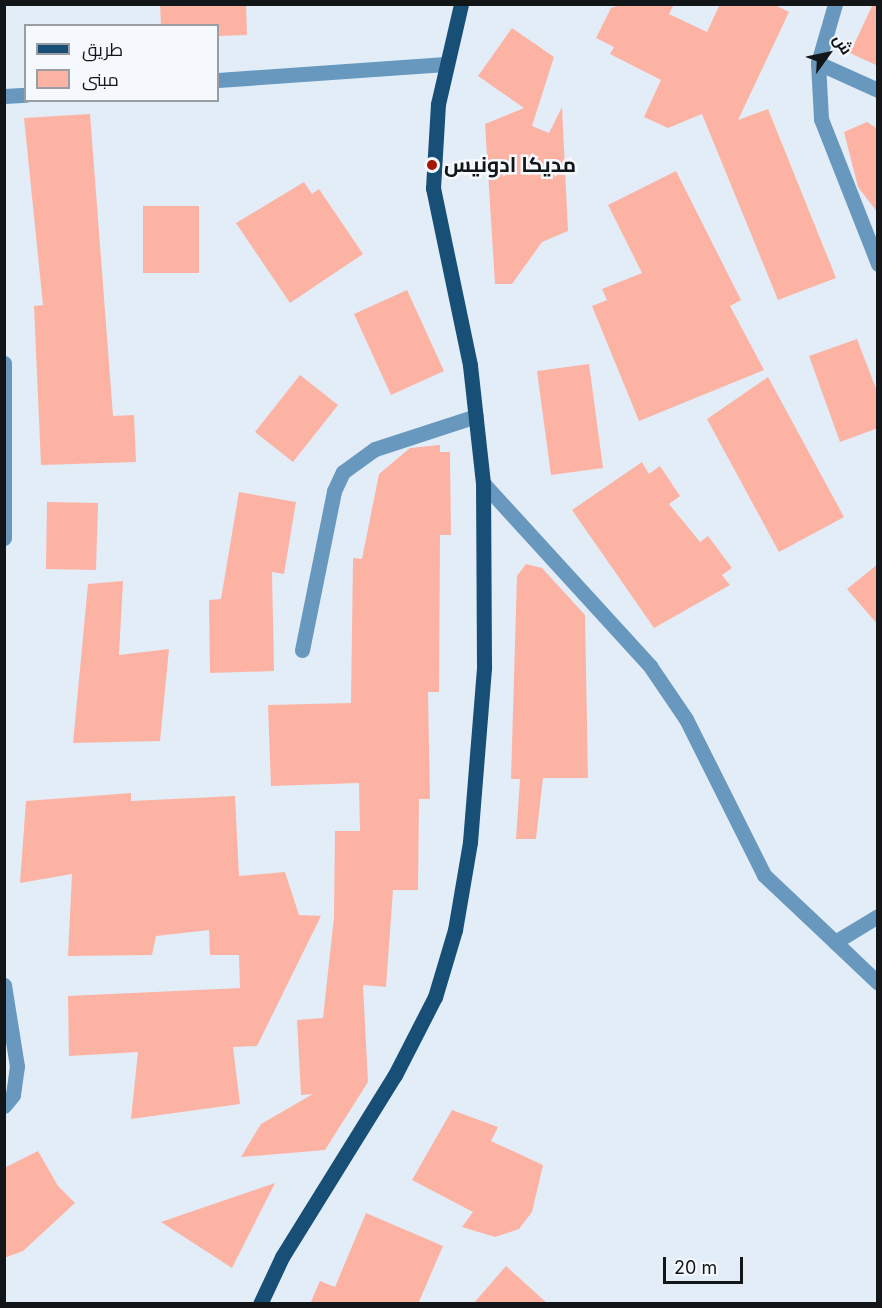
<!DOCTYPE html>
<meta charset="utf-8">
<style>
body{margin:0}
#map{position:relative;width:882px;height:1308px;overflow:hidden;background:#e2edf7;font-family:Inter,Cairo,sans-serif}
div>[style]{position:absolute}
.building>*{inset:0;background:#fdb3a4}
.minor>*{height:15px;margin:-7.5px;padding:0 7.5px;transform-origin:7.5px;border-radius:7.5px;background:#6998bf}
.major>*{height:15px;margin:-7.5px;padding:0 7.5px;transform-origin:7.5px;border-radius:7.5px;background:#184f77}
.dots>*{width:16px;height:16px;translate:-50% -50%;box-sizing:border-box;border:3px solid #f5f9fe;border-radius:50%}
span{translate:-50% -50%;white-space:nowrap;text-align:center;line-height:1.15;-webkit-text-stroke:5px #f5f9fe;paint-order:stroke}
.poi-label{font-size:21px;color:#121619;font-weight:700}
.left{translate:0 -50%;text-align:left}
.frame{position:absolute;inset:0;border:6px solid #121619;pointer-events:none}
.legend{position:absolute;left:24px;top:24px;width:195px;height:78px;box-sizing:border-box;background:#f5f9fe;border:2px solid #9a9ea2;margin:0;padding:8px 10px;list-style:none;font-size:18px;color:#121619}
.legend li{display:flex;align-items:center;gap:12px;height:30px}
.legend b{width:30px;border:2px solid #9a9ea2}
.north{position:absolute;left:798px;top:24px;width:60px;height:60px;-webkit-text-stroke:4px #f5f9fe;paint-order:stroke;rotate:57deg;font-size:16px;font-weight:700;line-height:24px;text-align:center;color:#121619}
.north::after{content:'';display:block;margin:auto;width:21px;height:27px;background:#121619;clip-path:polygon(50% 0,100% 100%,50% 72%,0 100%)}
.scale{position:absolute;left:663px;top:1257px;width:80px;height:27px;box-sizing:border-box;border:3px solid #121619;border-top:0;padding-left:8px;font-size:18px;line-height:21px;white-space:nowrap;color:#121619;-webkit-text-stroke:4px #f5f9fe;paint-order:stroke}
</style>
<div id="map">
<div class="building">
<i style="clip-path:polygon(160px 4px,246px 4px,247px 35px,218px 36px,218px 26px,161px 26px)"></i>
<i style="clip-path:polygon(623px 4px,674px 4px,669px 14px,707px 32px,720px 4px,773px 4px,789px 12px,738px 120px,768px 109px,836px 278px,778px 300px,702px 114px,668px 128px,644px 117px,661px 80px,610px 54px,614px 47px,596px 38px,611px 8px)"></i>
<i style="clip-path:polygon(873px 4px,878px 4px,878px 66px,850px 53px)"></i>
<i style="clip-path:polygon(512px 28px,554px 57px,532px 126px,549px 133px,562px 107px,568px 231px,542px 242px,512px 284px,495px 284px,485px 124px,524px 108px,478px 76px)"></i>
<i style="clip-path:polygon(90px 114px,113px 416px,134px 415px,136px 462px,41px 465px,34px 306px,43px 305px,24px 118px)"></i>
<i style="clip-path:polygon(867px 122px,878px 129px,878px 213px,858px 187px,844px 132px)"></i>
<i style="clip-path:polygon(676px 171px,741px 300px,730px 306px,764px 370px,639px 421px,592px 306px,607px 300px,602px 289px,642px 273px,608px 205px)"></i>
<i style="clip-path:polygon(304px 182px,312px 194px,319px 189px,363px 254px,290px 303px,236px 223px)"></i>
<i style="clip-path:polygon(143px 206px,199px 206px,199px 273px,143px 273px)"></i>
<i style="clip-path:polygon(407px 290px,444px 371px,391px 395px,354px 314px)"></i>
<i style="clip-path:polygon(857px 339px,878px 394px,878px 428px,840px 442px,809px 356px)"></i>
<i style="clip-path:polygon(589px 364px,603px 468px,551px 475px,537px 371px)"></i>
<i style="clip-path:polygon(300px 375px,338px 405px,293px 462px,255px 432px)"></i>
<i style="clip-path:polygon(768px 377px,844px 517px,779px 552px,707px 419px)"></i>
<i style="clip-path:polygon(440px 445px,440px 452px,450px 452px,451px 535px,440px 535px,439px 692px,428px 692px,430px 799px,419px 799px,418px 890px,393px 890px,386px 987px,363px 985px,368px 1082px,325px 1150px,241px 1157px,261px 1124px,313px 1094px,301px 1095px,297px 1020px,323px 1018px,334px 917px,335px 831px,360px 831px,359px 783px,271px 786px,268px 705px,351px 703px,353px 558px,362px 559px,379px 474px,410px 448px)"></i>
<i style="clip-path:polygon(642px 462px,649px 474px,660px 466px,680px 496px,669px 504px,700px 542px,708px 536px,732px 568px,722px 575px,730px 585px,654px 628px,572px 510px)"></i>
<i style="clip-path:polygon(239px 492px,296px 502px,284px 574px,272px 572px,274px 671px,210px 673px,209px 600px,221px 599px)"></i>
<i style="clip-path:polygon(47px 502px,98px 503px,96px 570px,46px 569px)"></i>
<i style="clip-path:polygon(526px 564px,542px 568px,585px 615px,588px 778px,543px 778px,536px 839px,516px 839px,520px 779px,511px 779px,517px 576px)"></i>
<i style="clip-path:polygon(878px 564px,878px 625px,847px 589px)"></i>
<i style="clip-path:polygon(123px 581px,119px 655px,169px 649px,160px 741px,73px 743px,88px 584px)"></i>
<i style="clip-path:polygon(131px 793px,131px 801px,235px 796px,239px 876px,285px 872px,299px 915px,321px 916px,257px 1046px,233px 1047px,240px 1104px,131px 1119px,138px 1052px,69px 1056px,68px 996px,240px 988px,239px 955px,210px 955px,209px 930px,156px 936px,152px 955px,68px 956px,72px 874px,20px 883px,26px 801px)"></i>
<i style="clip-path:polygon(452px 1110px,498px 1127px,491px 1141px,543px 1165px,532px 1212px,519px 1229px,495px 1237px,462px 1227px,473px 1212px,412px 1180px)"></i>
<i style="clip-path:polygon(38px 1151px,58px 1186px,75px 1203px,23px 1251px,4px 1258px,4px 1168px)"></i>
<i style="clip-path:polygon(275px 1183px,232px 1268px,161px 1222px)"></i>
<i style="clip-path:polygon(366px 1213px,443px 1246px,418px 1304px,310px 1304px,320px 1281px,335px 1287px)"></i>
<i style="clip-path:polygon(506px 1266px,548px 1304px,473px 1304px)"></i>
</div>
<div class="minor">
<i style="left:835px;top:4px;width:61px;rotate:106.1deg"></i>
<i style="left:818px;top:63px;width:56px;rotate:86.9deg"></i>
<i style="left:821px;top:119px;width:156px;rotate:68.5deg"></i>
<i style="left:818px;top:63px;width:66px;rotate:24.2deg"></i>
<i style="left:218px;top:80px;width:228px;rotate:-4deg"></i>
<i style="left:4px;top:96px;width:22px;rotate:-3deg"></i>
<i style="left:4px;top:363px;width:175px;rotate:90deg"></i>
<i style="left:483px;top:483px;width:248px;rotate:47.6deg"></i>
<i style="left:650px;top:666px;width:64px;rotate:55.8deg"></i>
<i style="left:686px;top:719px;width:174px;rotate:63.4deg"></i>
<i style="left:764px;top:875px;width:98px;rotate:43.3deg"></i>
<i style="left:835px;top:942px;width:50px;rotate:-31.2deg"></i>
<i style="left:302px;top:650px;width:162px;rotate:-78.6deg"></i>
<i style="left:334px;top:491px;width:21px;rotate:-65deg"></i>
<i style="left:343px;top:472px;width:39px;rotate:-36deg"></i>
<i style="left:375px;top:449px;width:106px;rotate:-18.1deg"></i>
<i style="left:835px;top:942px;width:59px;rotate:43.6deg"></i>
<i style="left:4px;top:985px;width:82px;rotate:80.9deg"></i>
<i style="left:17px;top:1066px;width:29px;rotate:98deg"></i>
<i style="left:13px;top:1095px;width:14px;rotate:129deg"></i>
</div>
<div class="major">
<i style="left:260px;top:1304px;width:52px;rotate:-64.9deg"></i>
<i style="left:282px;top:1257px;width:214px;rotate:-58.2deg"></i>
<i style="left:395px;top:1075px;width:88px;rotate:-62.9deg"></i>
<i style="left:435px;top:997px;width:70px;rotate:-73.4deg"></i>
<i style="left:455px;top:930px;width:89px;rotate:-80.3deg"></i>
<i style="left:470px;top:842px;width:176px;rotate:-85.4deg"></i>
<i style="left:484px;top:667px;width:184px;rotate:-90.3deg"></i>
<i style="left:483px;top:483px;width:119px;rotate:-96.3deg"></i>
<i style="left:470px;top:365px;width:181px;rotate:-101.8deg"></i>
<i style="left:433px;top:188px;width:84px;rotate:-86.6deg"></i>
<i style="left:438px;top:104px;width:103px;rotate:-77deg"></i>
</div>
<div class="dots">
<i style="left:432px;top:165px;background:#a61500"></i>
</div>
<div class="poi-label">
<span class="left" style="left:444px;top:165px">مديكا ادونيس</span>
</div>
<div class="frame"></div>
<ul class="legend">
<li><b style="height:8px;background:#184f77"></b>طريق</li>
<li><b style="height:16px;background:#fdb3a4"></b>مبنى</li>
</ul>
<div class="north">ش</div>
<div class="scale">20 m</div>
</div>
